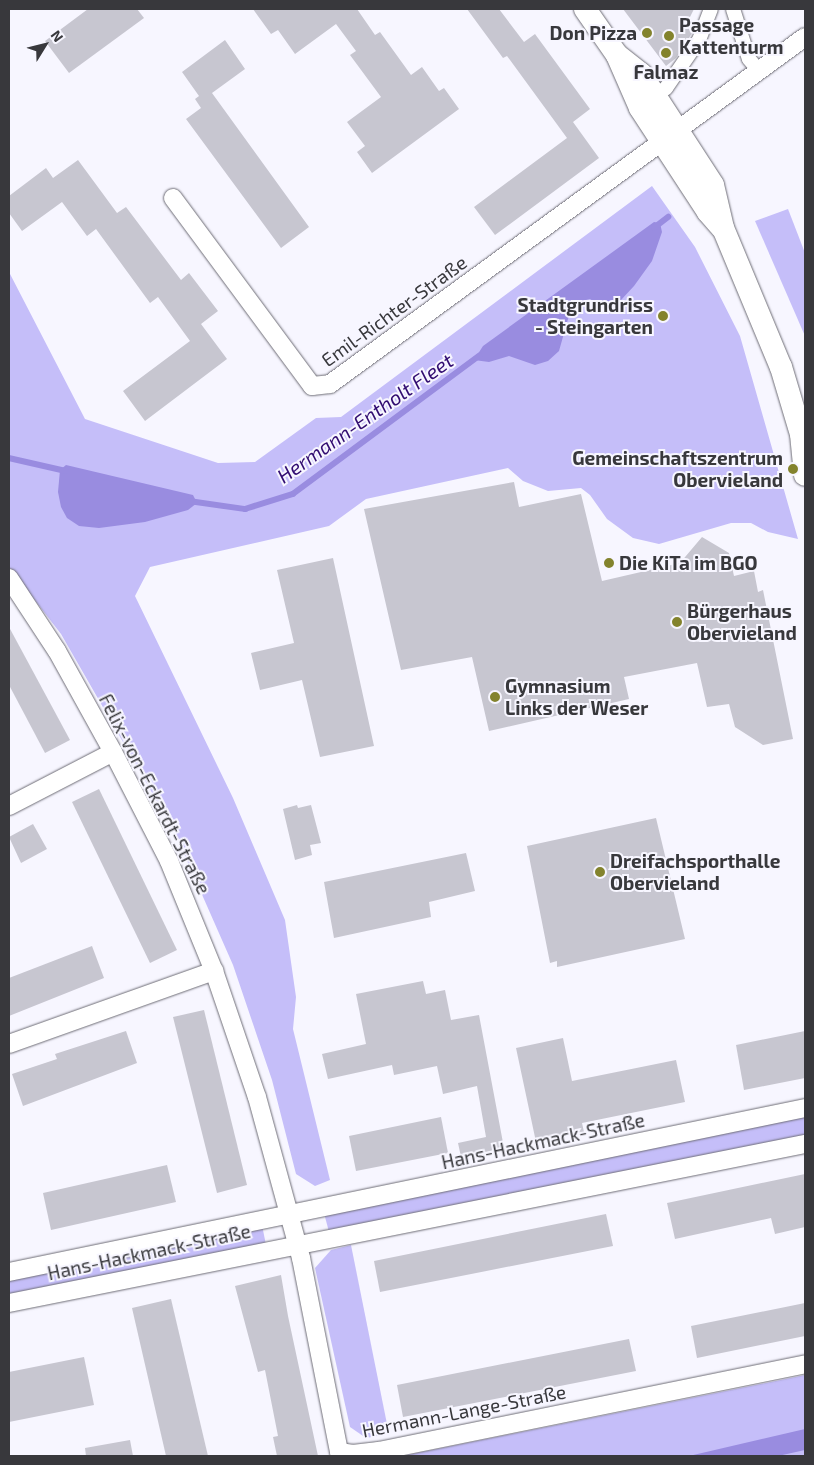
<!DOCTYPE html>
<meta charset="utf-8">
<style>
body{margin:0}
#map{position:relative;width:814px;height:1465px;overflow:hidden;background:#f7f6ff;font-family:"Exo 2",sans-serif}
div>[style]{position:absolute}
.green>*{inset:0;background:#c5bef9}
.water>*{inset:0;background:#998ce0}
.stream>*{height:5.5px;margin:-2.75px;padding:0 2.75px;transform-origin:2.75px;border-radius:2.75px;background:#998ce0}
.building>*{inset:0;background:#c7c6d0}
.roads{filter:drop-shadow(0 0 1px #6e6d76) drop-shadow(0 0 1px #6e6d76)}
.pedestrian>*{height:14px;margin:-7px;padding:0 7px;transform-origin:7px;border-radius:7px;background:#fff}
.minor>*{height:18px;margin:-9px;padding:0 9px;transform-origin:9px;border-radius:9px;background:#fff}
.tertiary>*{height:22px;margin:-11px;padding:0 11px;transform-origin:11px;border-radius:11px;background:#fff}
.dots>*{width:14px;height:14px;translate:-50% -50%;box-sizing:border-box;border:2px solid #f7f6ff;border-radius:50%}
span{translate:-50% -50%;white-space:nowrap;text-align:center;line-height:1.15;-webkit-text-stroke:4px #f7f6ff;paint-order:stroke}
.poi-label{font-size:19px;color:#38383c;font-weight:700}
.left{translate:0 -50%;text-align:left}
.right{translate:-100% -50%;text-align:right}
.street-label{font-size:19px;color:#38383c}
.water-label{font-size:20px;color:#310c71;font-style:italic}
.frame{position:absolute;inset:0;border:10px solid #38383c;pointer-events:none}
.north{position:absolute;left:20px;top:20px;width:50px;height:50px;-webkit-text-stroke:4px #f7f6ff;paint-order:stroke;rotate:54deg;font-size:14px;font-weight:700;line-height:20px;text-align:center;color:#38383c}
.north::after{content:'';display:block;margin:auto;width:18px;height:22px;background:#38383c;clip-path:polygon(50% 0,100% 100%,50% 72%,0 100%)}
</style>
<div id="map">
<div class="green">
<i style="clip-path:polygon(652px 186px,695px 247px,740px 336px,798px 539px,768px 532px,751px 523px,731px 523px,659px 544px,633px 538px,607px 519px,590px 495px,581px 488px,548px 491px,523px 481px,508px 468px,366px 499px,329px 526px,150px 567px,135px 596px,233px 798px,285px 920px,296px 997px,293px 1029px,330px 1180px,315px 1186px,296px 1174px,272px 1080px,233px 965px,174px 831px,61px 634px,9px 567px,9px 272px,85px 419px,218px 463px,255px 462px,316px 418px,341px 417px)"></i>
<i style="clip-path:polygon(788px 209px,805px 253px,805px 336px,755px 221px)"></i>
<i style="clip-path:polygon(805px 1113px,805px 1138px,329px 1232px,324px 1213px)"></i>
<i style="clip-path:polygon(262px 1225px,266px 1245px,9px 1296px,9px 1277px)"></i>
<i style="clip-path:polygon(351px 1245px,389px 1434px,366px 1438px,350px 1427px,315px 1268px,331px 1250px)"></i>
<i style="clip-path:polygon(805px 1375px,805px 1456px,398px 1456px,412px 1454px)"></i>
</div>
<div class="water">
<i style="clip-path:polygon(654px 222px,660px 223px,662px 232px,652px 261px,634px 286px,609px 313px,601px 314px,596px 303px,590px 299px,578px 302px,570px 312px,559px 351px,548px 361px,535px 365px,509px 356px,489px 362px,474px 360px,483px 346px)"></i>
<i style="clip-path:polygon(66px 465px,193px 495px,197px 503px,188px 510px,145px 522px,99px 528px,79px 526px,67px 518px,61px 507px,58px 492px,60px 470px)"></i>
<i style="clip-path:polygon(805px 1429px,805px 1450px,778px 1456px,689px 1456px)"></i>
</div>
<div class="stream">
<i style="left:654px;top:228px;width:18px;rotate:-38deg"></i>
<i style="left:9px;top:458px;width:58px;rotate:12.8deg"></i>
<i style="left:189px;top:501px;width:57px;rotate:8.1deg"></i>
<i style="left:245px;top:509px;width:50px;rotate:-17.4deg"></i>
<i style="left:293px;top:494px;width:232px;rotate:-36.6deg"></i>
</div>
<div class="building">
<i style="clip-path:polygon(88px 9px,137px 9px,144px 18px,69px 73px,45px 41px)"></i>
<i style="clip-path:polygon(253px 9px,357px 9px,375px 35px,380px 32px,411px 75px,422px 67px,439px 91px,444px 88px,459px 109px,372px 173px,357px 152px,365px 146px,347px 122px,381px 97px,350px 55px,356px 51px,336px 24px,295px 54px,278px 30px,271px 34px)"></i>
<i style="clip-path:polygon(467px 9px,499px 9px,524px 42px,535px 34px,590px 109px,573px 122px,599px 158px,495px 235px,474px 207px,567px 138px,507px 56px,503px 58px)"></i>
<i style="clip-path:polygon(623px 9px,694px 9px,686px 25px,692px 33px,676px 58px,666px 66px)"></i>
<i style="clip-path:polygon(225px 40px,245px 69px,212px 93px,309px 227px,281px 248px,186px 119px,201px 108px,195px 99px,199px 96px,182px 72px)"></i>
<i style="clip-path:polygon(78px 160px,117px 213px,126px 207px,181px 280px,189px 273px,218px 311px,201px 324px,227px 359px,145px 421px,123px 391px,190px 341px,158px 297px,150px 303px,96px 229px,87px 236px,62px 202px,22px 231px,9px 213px,9px 196px,46px 168px,53px 178px)"></i>
<i style="clip-path:polygon(514px 482px,519px 507px,581px 494px,602px 581px,680px 563px,702px 537px,729px 553px,734px 576px,754px 571px,758px 592px,763px 590px,793px 739px,763px 745px,735px 727px,729px 704px,707px 707px,697px 663px,624px 677px,629px 699px,489px 731px,472px 657px,401px 670px,364px 509px)"></i>
<i style="clip-path:polygon(333px 558px,374px 746px,320px 757px,302px 680px,260px 690px,251px 653px,294px 643px,277px 570px)"></i>
<i style="clip-path:polygon(9px 627px,70px 740px,45px 753px,9px 685px)"></i>
<i style="clip-path:polygon(99px 789px,177px 950px,150px 963px,72px 802px)"></i>
<i style="clip-path:polygon(297px 805px,298px 808px,311px 805px,321px 843px,310px 845px,312px 855px,295px 860px,283px 809px)"></i>
<i style="clip-path:polygon(656px 818px,685px 939px,557px 967px,557px 961px,550px 963px,527px 846px)"></i>
<i style="clip-path:polygon(33px 824px,47px 849px,21px 863px,9px 837px)"></i>
<i style="clip-path:polygon(466px 853px,475px 891px,429px 902px,431px 917px,334px 938px,324px 882px)"></i>
<i style="clip-path:polygon(92px 946px,104px 978px,9px 1016px,9px 978px)"></i>
<i style="clip-path:polygon(423px 981px,426px 994px,445px 990px,451px 1020px,479px 1015px,504px 1148px,461px 1157px,458px 1143px,486px 1137px,477px 1086px,443px 1094px,437px 1066px,394px 1075px,392px 1065px,328px 1079px,322px 1054px,366px 1044px,356px 994px)"></i>
<i style="clip-path:polygon(204px 1010px,247px 1185px,217px 1193px,173px 1017px)"></i>
<i style="clip-path:polygon(126px 1031px,137px 1063px,23px 1106px,12px 1074px,57px 1059px,55px 1054px)"></i>
<i style="clip-path:polygon(805px 1031px,805px 1078px,744px 1090px,736px 1045px)"></i>
<i style="clip-path:polygon(563px 1038px,572px 1081px,676px 1060px,685px 1102px,582px 1123px,584px 1132px,536px 1142px,516px 1048px)"></i>
<i style="clip-path:polygon(441px 1117px,448px 1153px,356px 1171px,349px 1136px)"></i>
<i style="clip-path:polygon(167px 1165px,176px 1202px,51px 1230px,43px 1193px)"></i>
<i style="clip-path:polygon(805px 1174px,805px 1227px,775px 1234px,771px 1218px,675px 1239px,667px 1203px)"></i>
<i style="clip-path:polygon(606px 1214px,613px 1246px,380px 1292px,374px 1261px)"></i>
<i style="clip-path:polygon(281px 1275px,288px 1316px,318px 1456px,277px 1456px,273px 1437px,278px 1436px,265px 1370px,258px 1372px,235px 1286px)"></i>
<i style="clip-path:polygon(171px 1299px,208px 1456px,166px 1456px,132px 1308px)"></i>
<i style="clip-path:polygon(805px 1303px,805px 1336px,697px 1358px,691px 1326px)"></i>
<i style="clip-path:polygon(629px 1339px,636px 1371px,403px 1417px,397px 1385px)"></i>
<i style="clip-path:polygon(84px 1357px,94px 1405px,9px 1422px,9px 1372px)"></i>
<i style="clip-path:polygon(130px 1440px,133px 1456px,86px 1456px,85px 1448px)"></i>
</div>
<div class="roads">
<div class="pedestrian">
<i style="left:733px;top:9px;width:52px;rotate:72.3deg"></i>
<i style="left:749px;top:59px;width:16px;rotate:50deg"></i>
<i style="left:656px;top:96px;width:13px;rotate:-39deg"></i>
<i style="left:666px;top:88px;width:58px;rotate:-55.5deg"></i>
<i style="left:699px;top:40px;width:33px;rotate:-69deg"></i>
</div>
<div class="minor">
<i style="left:173px;top:198px;width:234px;rotate:53.5deg"></i>
<i style="left:312px;top:386px;width:18px;rotate:-6deg"></i>
<i style="left:330px;top:384px;width:588px;rotate:-36.15deg"></i>
<i style="left:9px;top:578px;width:87px;rotate:56.7deg"></i>
<i style="left:57px;top:651px;width:115px;rotate:61deg"></i>
<i style="left:113px;top:752px;width:123px;rotate:62.8deg"></i>
<i style="left:169px;top:861px;width:119px;rotate:67.8deg"></i>
<i style="left:214px;top:971px;width:133px;rotate:71.2deg"></i>
<i style="left:257px;top:1097px;width:167px;rotate:74.7deg"></i>
<i style="left:301px;top:1258px;width:198px;rotate:78.9deg"></i>
<i style="left:339px;top:1452px;width:14px;rotate:8deg"></i>
<i style="left:353px;top:1454px;width:26px;rotate:-7deg"></i>
<i style="left:379px;top:1451px;width:435px;rotate:-11.5deg"></i>
<i style="left:9px;top:806px;width:117px;rotate:-27.4deg"></i>
<i style="left:9px;top:1044px;width:218px;rotate:-19.6deg"></i>
<i style="left:9px;top:1272px;width:813px;rotate:-11.64deg"></i>
<i style="left:9px;top:1303px;width:812px;rotate:-11.3deg"></i>
</div>
<div class="tertiary">
<i style="left:585px;top:9px;width:56px;rotate:55.2deg"></i>
<i style="left:617px;top:55px;width:31px;rotate:38deg"></i>
<i style="left:641px;top:74px;width:132px;rotate:57deg"></i>
<i style="left:713px;top:185px;width:44px;rotate:76.9deg"></i>
<i style="left:723px;top:228px;width:151px;rotate:67.4deg"></i>
<i style="left:781px;top:367px;width:70px;rotate:73.4deg"></i>
<i style="left:801px;top:434px;width:41px;rotate:84.4deg"></i>
<i style="left:617px;top:55px;width:58px;rotate:66.5deg"></i>
<i style="left:640px;top:108px;width:124px;rotate:56.8deg"></i>
<i style="left:708px;top:212px;width:21px;rotate:49deg"></i>
</div>
</div>
<div class="dots">
<i style="left:647px;top:33px;background:#83832d"></i>
<i style="left:669px;top:36px;background:#83832d"></i>
<i style="left:666px;top:53px;background:#83832d"></i>
<i style="left:663px;top:316px;background:#83832d"></i>
<i style="left:793px;top:469px;background:#83832d"></i>
<i style="left:609px;top:563px;background:#83832d"></i>
<i style="left:677px;top:622px;background:#83832d"></i>
<i style="left:495px;top:697px;background:#83832d"></i>
<i style="left:600px;top:872px;background:#83832d"></i>
</div>
<div class="poi-label">
<span class="left" style="left:679px;top:36px">Passage<br>Kattenturm</span>
<span class="right" style="left:637px;top:33px">Don Pizza</span>
<span style="left:666px;top:72px">Falmaz</span>
<span class="right" style="left:653px;top:316px">Stadtgrundriss<br>- Steingarten</span>
<span class="right" style="left:783px;top:469px">Gemeinschaftszentrum<br>Obervieland</span>
<span class="left" style="left:619px;top:563px">Die KiTa im BGO</span>
<span class="left" style="left:687px;top:622px">Bürgerhaus<br>Obervieland</span>
<span class="left" style="left:505px;top:697px">Gymnasium<br>Links der Weser</span>
<span class="left" style="left:610px;top:872px">Dreifachsporthalle<br>Obervieland</span>
</div>
<div class="street-label">
<span style="left:394px;top:311px;rotate:-36deg">Emil-Richter-Straße</span>
<span style="left:155px;top:794px;rotate:63deg">Felix-von-Eckardt-Straße</span>
<span style="left:543px;top:1141px;rotate:-12deg">Hans-Hackmack-Straße</span>
<span style="left:149px;top:1252px;rotate:-12deg">Hans-Hackmack-Straße</span>
<span style="left:464px;top:1411px;rotate:-11deg">Hermann-Lange-Straße</span>
</div>
<div class="water-label">
<span style="left:365px;top:418px;rotate:-35deg">Hermann-Entholt Fleet</span>
</div>
<div class="frame"></div>
<div class="north">N</div>
</div>
